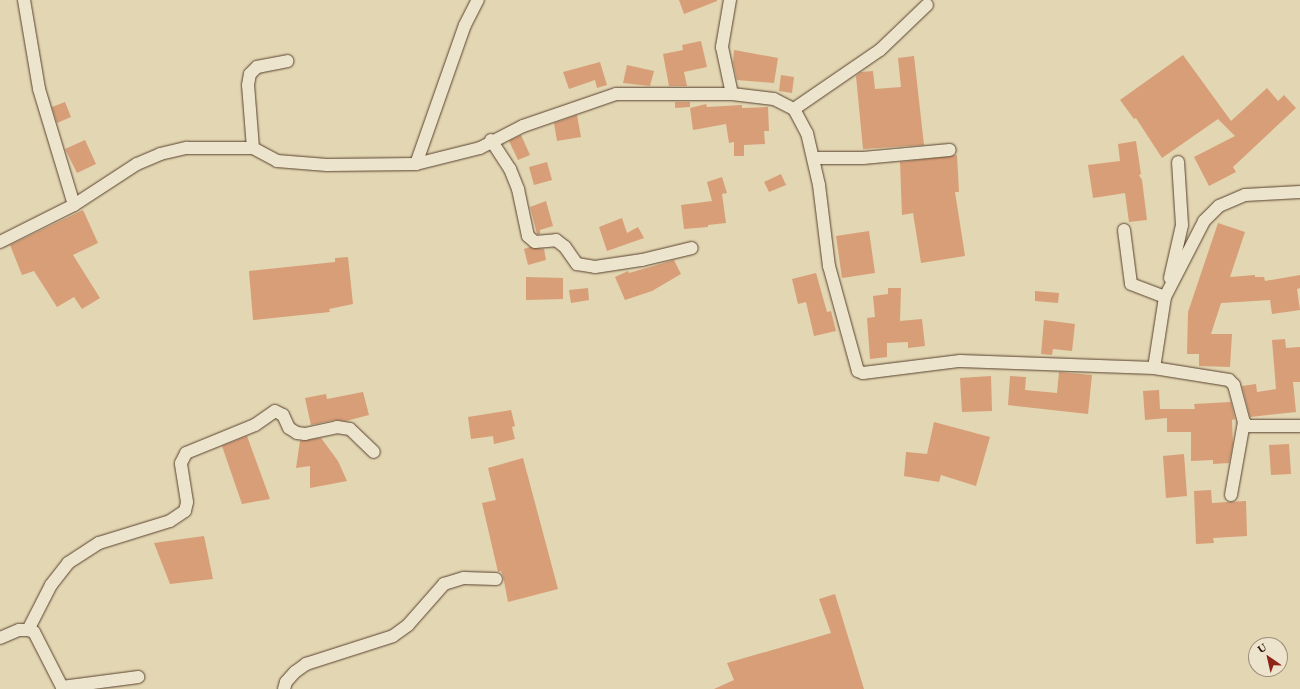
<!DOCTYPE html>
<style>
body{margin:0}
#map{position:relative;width:1300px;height:689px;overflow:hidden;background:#e3d6b2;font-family:"EB Garamond",serif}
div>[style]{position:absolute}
.building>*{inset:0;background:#d79e78}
.roads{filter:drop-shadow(0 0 1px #58422f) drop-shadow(0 0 1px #58422f)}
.street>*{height:12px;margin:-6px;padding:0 6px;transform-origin:6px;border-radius:6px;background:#ede4cd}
span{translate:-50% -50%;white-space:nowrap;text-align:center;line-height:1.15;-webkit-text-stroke:3px #ede4cd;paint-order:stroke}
.north{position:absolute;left:1248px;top:637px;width:40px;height:40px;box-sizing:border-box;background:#ede4cd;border:1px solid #9f907c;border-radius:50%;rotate:326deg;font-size:11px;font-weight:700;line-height:16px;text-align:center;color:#291103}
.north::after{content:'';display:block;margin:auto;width:14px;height:18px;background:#8f2418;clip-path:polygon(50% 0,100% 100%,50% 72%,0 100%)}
</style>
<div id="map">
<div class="building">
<i style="clip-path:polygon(679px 0,717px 0,717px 1px,684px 14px)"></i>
<i style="clip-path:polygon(701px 41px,707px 67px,684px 72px,687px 86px,669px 86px,663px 54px,683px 50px,682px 45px)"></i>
<i style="clip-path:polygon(734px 50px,778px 58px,774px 83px,737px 80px,733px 62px)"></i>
<i style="clip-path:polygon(1183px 55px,1231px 121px,1267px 88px,1278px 101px,1284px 95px,1296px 108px,1233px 167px,1236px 172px,1209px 186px,1194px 157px,1235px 136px,1218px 119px,1162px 158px,1136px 118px,1134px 119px,1120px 100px)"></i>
<i style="clip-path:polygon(914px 56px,924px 145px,863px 149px,856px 76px,861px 72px,873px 71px,875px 89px,901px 87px,898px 58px)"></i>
<i style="clip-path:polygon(600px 62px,607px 85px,597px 88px,595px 80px,569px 89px,563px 72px)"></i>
<i style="clip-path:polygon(627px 65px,654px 71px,650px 86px,623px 83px)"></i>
<i style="clip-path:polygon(781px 75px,794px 77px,792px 93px,779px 91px)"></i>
<i style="clip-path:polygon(65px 102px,71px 117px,57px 123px,52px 107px)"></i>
<i style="clip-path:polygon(675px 102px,690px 102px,690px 107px,675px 108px)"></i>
<i style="clip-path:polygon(706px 104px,707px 107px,742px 105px,742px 108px,768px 107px,769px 131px,764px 131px,765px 144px,744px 145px,744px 156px,734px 156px,734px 142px,729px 143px,726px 124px,693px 130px,690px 108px)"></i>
<i style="clip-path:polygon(577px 115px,581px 137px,557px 141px,554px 123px)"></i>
<i style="clip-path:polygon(521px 135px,530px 155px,518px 160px,509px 141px)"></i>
<i style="clip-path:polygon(85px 140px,96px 164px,77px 173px,65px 149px)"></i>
<i style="clip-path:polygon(1136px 141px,1141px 174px,1139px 175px,1142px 180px,1147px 220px,1129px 222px,1125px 193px,1093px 198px,1088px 165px,1120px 161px,1118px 144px)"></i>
<i style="clip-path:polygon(957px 155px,959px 192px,955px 192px,965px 256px,921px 263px,913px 213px,902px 215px,900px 162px)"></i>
<i style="clip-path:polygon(547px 162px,552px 180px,534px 185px,529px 167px)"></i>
<i style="clip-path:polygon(781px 174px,786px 185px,769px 192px,764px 182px)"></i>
<i style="clip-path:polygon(722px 177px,727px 193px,722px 194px,726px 223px,708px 225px,708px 227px,684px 229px,681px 205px,712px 201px,707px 182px)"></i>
<i style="clip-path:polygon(546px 201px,553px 226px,540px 230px,540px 234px,537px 234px,530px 207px)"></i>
<i style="clip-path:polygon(83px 210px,98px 243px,73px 255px,100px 298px,82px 309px,74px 297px,57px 307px,34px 271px,22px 275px,10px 245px)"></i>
<i style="clip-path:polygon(622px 218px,627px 233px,638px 227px,644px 238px,607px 251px,599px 227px)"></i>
<i style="clip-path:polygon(1218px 223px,1245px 232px,1230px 277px,1255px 275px,1255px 277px,1264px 277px,1265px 281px,1300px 275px,1300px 288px,1297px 289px,1300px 310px,1272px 314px,1270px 300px,1221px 303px,1211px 334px,1232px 334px,1230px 367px,1199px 366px,1199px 354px,1187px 354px,1188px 312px)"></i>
<i style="clip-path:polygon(869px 231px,875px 273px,842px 278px,836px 236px)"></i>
<i style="clip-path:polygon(530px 247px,544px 249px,546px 260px,528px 265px,524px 249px)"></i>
<i style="clip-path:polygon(348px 257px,353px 304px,329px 309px,330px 312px,253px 320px,249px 271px,335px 262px,335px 258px)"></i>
<i style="clip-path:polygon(674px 260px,681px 274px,652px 291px,625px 300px,615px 277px,628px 271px,629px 273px)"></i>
<i style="clip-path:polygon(816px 273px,827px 312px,831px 311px,836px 331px,814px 336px,806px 302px,798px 304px,792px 279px)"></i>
<i style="clip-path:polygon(526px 277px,563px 278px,563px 299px,526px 300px)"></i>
<i style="clip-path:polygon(588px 288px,589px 300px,571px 303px,569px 290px)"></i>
<i style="clip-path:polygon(888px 288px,901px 288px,900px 321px,922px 319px,925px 346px,908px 348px,908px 342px,887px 343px,887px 357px,870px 359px,867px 318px,875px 317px,873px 296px,888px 294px)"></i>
<i style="clip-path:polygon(1035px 291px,1059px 293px,1058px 303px,1035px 301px)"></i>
<i style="clip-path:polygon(1044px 320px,1075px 324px,1072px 351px,1053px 349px,1052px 355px,1041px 354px)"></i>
<i style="clip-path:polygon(1285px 339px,1286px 348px,1300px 347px,1300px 382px,1293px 382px,1296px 412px,1250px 417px,1242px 386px,1256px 384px,1257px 392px,1276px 389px,1272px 340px)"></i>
<i style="clip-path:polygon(1059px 372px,1092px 375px,1088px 414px,1008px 405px,1010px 376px,1026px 377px,1025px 390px,1057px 393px)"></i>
<i style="clip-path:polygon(991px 376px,992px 411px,962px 412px,960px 378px)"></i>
<i style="clip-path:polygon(1159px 390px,1160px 409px,1195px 409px,1194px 404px,1231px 402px,1235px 419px,1232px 420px,1233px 444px,1229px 463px,1213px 464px,1213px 460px,1191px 461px,1191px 432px,1167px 432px,1167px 418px,1145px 420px,1143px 391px)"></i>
<i style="clip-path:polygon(363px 392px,369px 415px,346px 421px,335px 420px,311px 425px,305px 398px,326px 394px,327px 399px)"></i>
<i style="clip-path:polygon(511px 410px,515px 426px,512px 427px,515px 439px,494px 444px,493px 436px,471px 439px,468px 417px)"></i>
<i style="clip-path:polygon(934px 422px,990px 437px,976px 486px,941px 475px,939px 482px,904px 476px,906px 452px,927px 454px)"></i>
<i style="clip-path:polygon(247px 436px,270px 499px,242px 504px,222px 446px)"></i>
<i style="clip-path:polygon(321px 438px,338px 461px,347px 481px,310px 488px,310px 466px,296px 468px,300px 441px)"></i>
<i style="clip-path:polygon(1289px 444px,1291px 474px,1271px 475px,1269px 445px)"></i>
<i style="clip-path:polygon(1184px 454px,1187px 496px,1166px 498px,1163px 456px)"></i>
<i style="clip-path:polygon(523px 458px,558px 589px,508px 602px,503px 576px,501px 571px,498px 572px,482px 503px,496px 500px,488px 468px)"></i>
<i style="clip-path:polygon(1211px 490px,1212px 503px,1246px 501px,1247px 536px,1213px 538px,1214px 543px,1196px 544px,1194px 491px)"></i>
<i style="clip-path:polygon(204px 536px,213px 579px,170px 584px,154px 543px)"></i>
<i style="clip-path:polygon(835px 594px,864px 689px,714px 689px,734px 680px,727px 663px,831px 633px,819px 599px)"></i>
</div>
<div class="roads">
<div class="street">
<i style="left:24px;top:0;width:90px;rotate:80.4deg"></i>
<i style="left:39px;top:89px;width:121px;rotate:73.2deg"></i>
<i style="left:730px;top:0;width:48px;rotate:99.7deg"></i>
<i style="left:722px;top:47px;width:48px;rotate:78deg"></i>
<i style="left:794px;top:109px;width:104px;rotate:-34.5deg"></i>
<i style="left:880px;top:50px;width:65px;rotate:-43.8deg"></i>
<i style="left:491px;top:140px;width:35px;rotate:57deg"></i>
<i style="left:510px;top:169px;width:22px;rotate:68deg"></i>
<i style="left:518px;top:189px;width:48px;rotate:78deg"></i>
<i style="left:528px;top:236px;width:9px;rotate:41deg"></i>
<i style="left:535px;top:242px;width:21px;rotate:-5deg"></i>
<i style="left:556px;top:240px;width:11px;rotate:38deg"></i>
<i style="left:565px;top:247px;width:21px;rotate:55deg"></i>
<i style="left:577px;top:264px;width:18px;rotate:9deg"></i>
<i style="left:595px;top:267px;width:48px;rotate:-8.5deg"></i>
<i style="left:642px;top:260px;width:51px;rotate:-13.5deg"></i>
<i style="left:253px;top:148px;width:63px;rotate:-94.5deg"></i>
<i style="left:248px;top:85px;width:11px;rotate:-80deg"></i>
<i style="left:250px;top:74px;width:10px;rotate:-45deg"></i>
<i style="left:257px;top:67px;width:31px;rotate:-11deg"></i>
<i style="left:814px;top:158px;width:49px"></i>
<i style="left:863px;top:158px;width:87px;rotate:-5.3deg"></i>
<i style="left:416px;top:164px;width:147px;rotate:-70.6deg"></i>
<i style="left:465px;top:25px;width:28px;rotate:-63deg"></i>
<i style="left:1124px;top:230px;width:54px;rotate:82.6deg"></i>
<i style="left:1131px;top:284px;width:36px;rotate:21deg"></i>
<i style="left:0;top:242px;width:83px;rotate:-26.6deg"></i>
<i style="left:74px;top:205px;width:75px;rotate:-33.1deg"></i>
<i style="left:137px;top:164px;width:25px;rotate:-23deg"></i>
<i style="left:160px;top:154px;width:28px;rotate:-13deg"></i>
<i style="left:187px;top:148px;width:66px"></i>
<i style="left:253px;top:148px;width:27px;rotate:28deg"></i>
<i style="left:277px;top:161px;width:50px;rotate:4.6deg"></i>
<i style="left:327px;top:165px;width:89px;rotate:-0.6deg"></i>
<i style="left:416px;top:164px;width:66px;rotate:-14deg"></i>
<i style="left:480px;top:148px;width:48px;rotate:-27.1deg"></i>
<i style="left:523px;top:126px;width:98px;rotate:-19deg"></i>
<i style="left:616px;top:94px;width:116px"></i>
<i style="left:732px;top:94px;width:42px;rotate:6.8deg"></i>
<i style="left:774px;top:99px;width:22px;rotate:27deg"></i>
<i style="left:794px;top:109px;width:27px;rotate:62deg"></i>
<i style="left:807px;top:133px;width:53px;rotate:77deg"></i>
<i style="left:819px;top:185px;width:82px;rotate:83deg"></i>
<i style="left:829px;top:266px;width:109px;rotate:74.6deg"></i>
<i style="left:858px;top:371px;width:5px;rotate:22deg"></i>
<i style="left:863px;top:373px;width:98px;rotate:-7.1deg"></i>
<i style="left:960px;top:361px;width:194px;rotate:2.1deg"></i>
<i style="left:1154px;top:368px;width:76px;rotate:9.1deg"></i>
<i style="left:1229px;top:380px;width:7px;rotate:45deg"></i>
<i style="left:1234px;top:385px;width:38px;rotate:75deg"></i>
<i style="left:1244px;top:422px;width:6px;rotate:45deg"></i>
<i style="left:1248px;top:426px;width:52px"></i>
<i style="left:1170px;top:278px;width:54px;rotate:-77.2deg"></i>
<i style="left:1182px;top:225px;width:63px;rotate:-93.6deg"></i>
<i style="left:1154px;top:368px;width:72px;rotate:-81.2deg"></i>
<i style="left:1165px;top:297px;width:85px;rotate:-62.8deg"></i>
<i style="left:1204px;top:221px;width:21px;rotate:-45deg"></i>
<i style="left:1219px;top:206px;width:28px;rotate:-23deg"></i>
<i style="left:1245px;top:195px;width:55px;rotate:-3.1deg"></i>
<i style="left:1231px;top:495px;width:74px;rotate:-79.9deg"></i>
<i style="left:28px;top:630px;width:51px;rotate:-62.9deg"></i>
<i style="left:51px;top:585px;width:28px;rotate:-52deg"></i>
<i style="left:68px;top:563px;width:37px;rotate:-33deg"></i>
<i style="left:99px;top:543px;width:74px;rotate:-17.2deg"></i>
<i style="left:170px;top:521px;width:18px;rotate:-34deg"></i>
<i style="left:185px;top:511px;width:9px;rotate:-77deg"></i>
<i style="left:187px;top:502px;width:39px;rotate:-99deg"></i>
<i style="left:181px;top:463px;width:11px;rotate:-63deg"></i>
<i style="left:186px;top:453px;width:74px;rotate:-22.1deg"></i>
<i style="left:255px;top:425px;width:24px;rotate:-35deg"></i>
<i style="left:275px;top:411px;width:9px;rotate:27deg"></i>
<i style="left:283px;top:415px;width:14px;rotate:65deg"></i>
<i style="left:289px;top:428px;width:9px;rotate:32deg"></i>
<i style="left:297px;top:433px;width:8px;rotate:7deg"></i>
<i style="left:305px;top:434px;width:33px;rotate:-12deg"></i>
<i style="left:337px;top:427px;width:13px;rotate:9deg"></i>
<i style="left:350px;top:429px;width:33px;rotate:44deg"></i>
<i style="left:0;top:638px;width:21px;rotate:-23deg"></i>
<i style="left:19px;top:630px;width:9px"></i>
<i style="left:28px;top:630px;width:6px;rotate:18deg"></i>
<i style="left:34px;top:632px;width:64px;rotate:63deg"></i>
<i style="left:62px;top:687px;width:77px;rotate:-7.5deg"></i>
<i style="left:284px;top:689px;width:7px;rotate:-74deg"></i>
<i style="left:286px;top:682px;width:13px;rotate:-48deg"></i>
<i style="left:295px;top:672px;width:14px;rotate:-36deg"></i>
<i style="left:306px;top:664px;width:91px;rotate:-17.8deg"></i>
<i style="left:393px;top:636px;width:19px;rotate:-36deg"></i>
<i style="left:408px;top:625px;width:55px;rotate:-48.7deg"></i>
<i style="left:444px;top:584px;width:21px;rotate:-17deg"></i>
<i style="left:464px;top:578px;width:32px;rotate:2deg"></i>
</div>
</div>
<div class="north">U</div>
</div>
